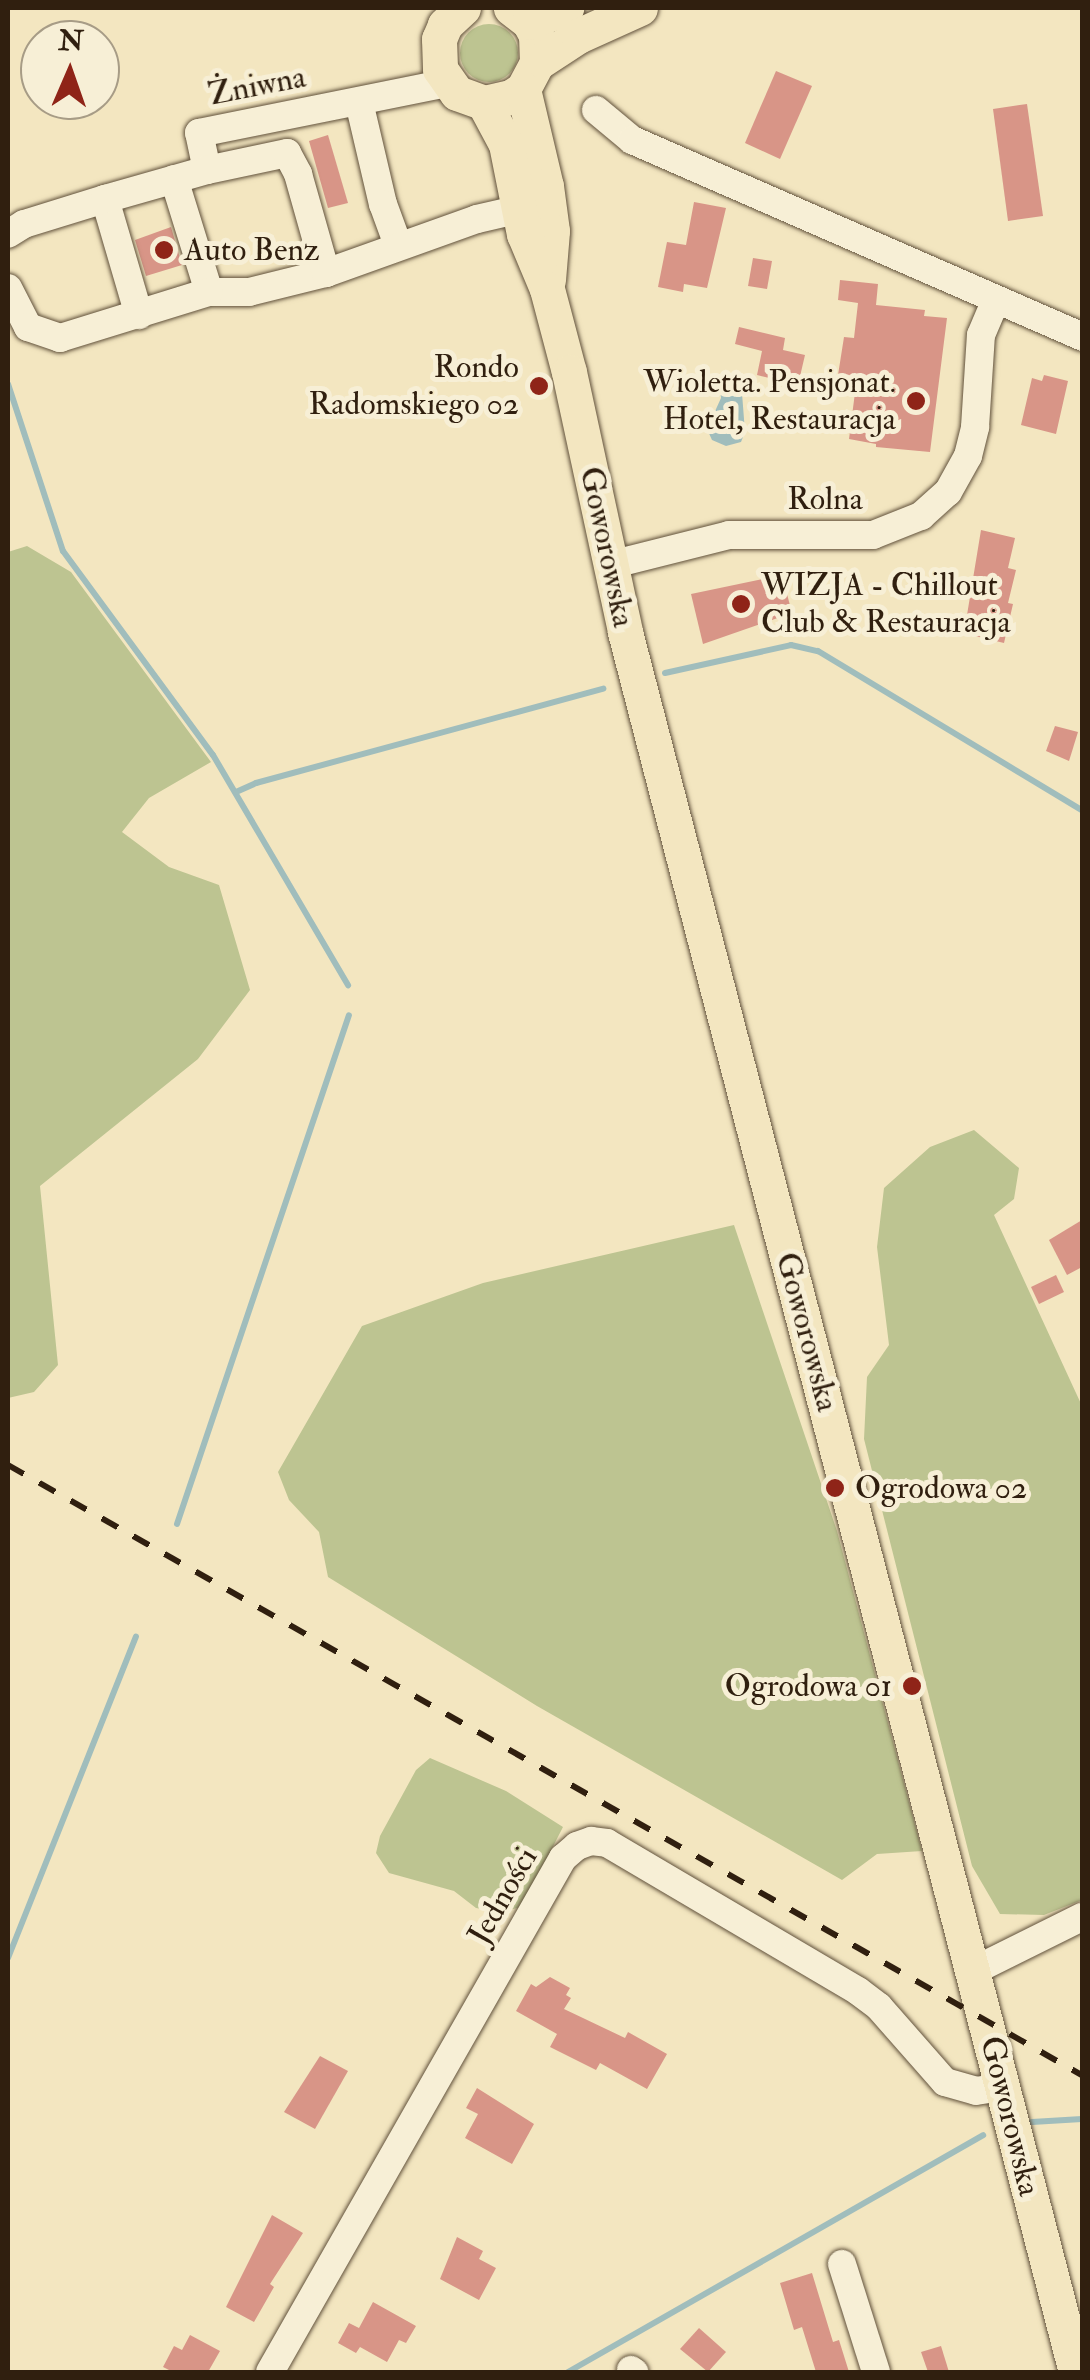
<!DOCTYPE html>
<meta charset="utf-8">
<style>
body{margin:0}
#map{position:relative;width:1090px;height:2380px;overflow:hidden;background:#f3e6c0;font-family:"IM FELL Double Pica",serif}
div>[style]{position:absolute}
.green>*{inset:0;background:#bdc491}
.round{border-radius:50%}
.water>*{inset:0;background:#a0bdbc}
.stream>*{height:6px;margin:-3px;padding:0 3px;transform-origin:3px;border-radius:3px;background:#a0bdbc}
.building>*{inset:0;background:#d89587}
.roads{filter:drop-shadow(0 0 2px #61513b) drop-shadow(0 0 2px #61513b)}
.minor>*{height:28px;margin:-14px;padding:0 14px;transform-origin:14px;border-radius:14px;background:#f7efd6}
.major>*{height:35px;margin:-17.5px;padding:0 17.5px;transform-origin:17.5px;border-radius:17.5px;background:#f3e6c0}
.rail>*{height:6px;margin-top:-3px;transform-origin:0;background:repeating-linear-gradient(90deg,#301f0f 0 18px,transparent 0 36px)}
.dots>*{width:28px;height:28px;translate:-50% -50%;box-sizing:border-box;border:5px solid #f7efd6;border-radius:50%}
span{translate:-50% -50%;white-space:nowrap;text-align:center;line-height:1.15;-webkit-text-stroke:10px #f7efd6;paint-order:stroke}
.street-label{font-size:32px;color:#301f0f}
.poi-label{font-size:32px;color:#301f0f}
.left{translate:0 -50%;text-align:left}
.right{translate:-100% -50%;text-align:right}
.frame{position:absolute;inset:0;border:10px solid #301f0f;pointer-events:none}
.north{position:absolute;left:20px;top:20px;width:100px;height:100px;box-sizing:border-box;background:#f7efd6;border:2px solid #a79c86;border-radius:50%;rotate:2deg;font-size:28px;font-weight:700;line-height:40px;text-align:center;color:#301f0f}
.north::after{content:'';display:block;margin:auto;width:35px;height:45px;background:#8f2418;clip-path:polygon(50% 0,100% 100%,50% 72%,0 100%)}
</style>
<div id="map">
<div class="green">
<i class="round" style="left:460px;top:24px;width:58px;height:58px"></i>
<i style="clip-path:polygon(27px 546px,71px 572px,211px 762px,149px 798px,122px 832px,169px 867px,219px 885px,250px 990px,198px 1059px,40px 1186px,58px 1365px,34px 1392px,8px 1398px,8px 552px)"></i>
<i style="clip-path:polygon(974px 1130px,1019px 1168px,1014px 1199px,994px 1215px,1082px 1406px,1082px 1900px,1044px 1915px,1000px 1914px,972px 1866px,864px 1439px,867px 1377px,889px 1345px,877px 1247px,884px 1188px,930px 1147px)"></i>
<i style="clip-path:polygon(734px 1225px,837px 1531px,922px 1851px,877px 1854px,842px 1880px,537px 1706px,328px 1577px,319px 1532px,289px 1500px,278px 1472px,362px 1326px,483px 1283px)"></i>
<i style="clip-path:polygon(430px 1758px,506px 1791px,563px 1827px,522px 1907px,499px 1912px,476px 1908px,454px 1891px,389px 1873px,376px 1853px,380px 1836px,416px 1770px)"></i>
</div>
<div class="water">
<i style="clip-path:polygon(734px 374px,741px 380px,745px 432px,741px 442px,726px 446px,712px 440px,707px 429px,721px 398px,719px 378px)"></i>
</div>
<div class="stream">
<i style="left:8px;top:384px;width:176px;rotate:71.8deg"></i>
<i style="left:63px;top:551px;width:253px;rotate:53.7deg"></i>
<i style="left:213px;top:755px;width:267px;rotate:59.6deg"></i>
<i style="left:665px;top:673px;width:129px;rotate:-12.5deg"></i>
<i style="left:791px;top:645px;width:28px;rotate:13deg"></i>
<i style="left:818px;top:651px;width:308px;rotate:31.1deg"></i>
<i style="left:236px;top:792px;width:22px;rotate:-24deg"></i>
<i style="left:256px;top:783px;width:360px;rotate:-15.2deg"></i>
<i style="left:177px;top:1524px;width:537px;rotate:-71.33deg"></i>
<i style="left:8px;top:1958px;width:346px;rotate:-68.3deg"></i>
<i style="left:1032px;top:2122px;width:50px;rotate:-3.4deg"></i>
<i style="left:568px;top:2372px;width:478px;rotate:-29.7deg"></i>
</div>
<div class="building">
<i style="clip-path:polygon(776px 71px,812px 86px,780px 159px,745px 143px)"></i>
<i style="clip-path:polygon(1027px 104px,1043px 216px,1008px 221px,993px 109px)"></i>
<i style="clip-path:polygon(328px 135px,348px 203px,328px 208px,309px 141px)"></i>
<i style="clip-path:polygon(694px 202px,726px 208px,707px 288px,684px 284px,683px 292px,658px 287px,667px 242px,686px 245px)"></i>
<i style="clip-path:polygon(171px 227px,182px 265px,146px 276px,135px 240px)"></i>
<i style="clip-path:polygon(753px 258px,772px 261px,767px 289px,748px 286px)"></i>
<i style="clip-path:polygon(840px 280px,878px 284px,876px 305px,925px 310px,924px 316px,947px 318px,930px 452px,876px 447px,876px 444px,849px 439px,857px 377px,838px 375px,844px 337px,854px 338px,858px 303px,838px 300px)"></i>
<i style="clip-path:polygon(739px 327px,785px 338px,783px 350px,805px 355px,798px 385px,757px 375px,762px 351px,735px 344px)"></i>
<i style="clip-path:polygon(1044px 375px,1068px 381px,1056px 434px,1021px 425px,1032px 378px,1042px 381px)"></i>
<i style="clip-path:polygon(981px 530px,1015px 538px,1008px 568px,1016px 570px,1008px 603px,1013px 604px,1004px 643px,975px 636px,979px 617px,967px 615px)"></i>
<i style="clip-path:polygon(782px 575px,792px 613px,703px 644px,691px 594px)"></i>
<i style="clip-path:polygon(1055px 726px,1078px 732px,1069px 761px,1046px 751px)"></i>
<i style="clip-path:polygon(1082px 1220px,1082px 1267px,1067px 1275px,1049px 1240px)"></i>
<i style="clip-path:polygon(1056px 1275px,1064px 1292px,1039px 1304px,1031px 1287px)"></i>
<i style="clip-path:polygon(550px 1977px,570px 1988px,566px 1995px,571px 1998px,564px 2009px,625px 2038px,628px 2032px,667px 2054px,647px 2089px,600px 2063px,596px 2070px,550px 2047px,557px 2034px,516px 2011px,531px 1984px,536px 1987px)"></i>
<i style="clip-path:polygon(320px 2056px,348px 2071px,315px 2129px,284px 2112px)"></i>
<i style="clip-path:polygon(477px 2088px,534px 2124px,512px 2164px,465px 2138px,478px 2114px,466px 2108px)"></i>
<i style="clip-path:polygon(272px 2215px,303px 2233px,270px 2284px,274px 2287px,254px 2322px,226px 2307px)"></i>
<i style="clip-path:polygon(457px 2237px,483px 2251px,479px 2259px,496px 2268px,479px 2300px,440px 2279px)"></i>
<i style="clip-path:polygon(812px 2273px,833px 2342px,839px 2340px,849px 2372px,816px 2372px,802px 2327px,794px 2330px,780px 2283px)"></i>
<i style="clip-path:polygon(373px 2302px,416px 2326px,406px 2343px,399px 2340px,387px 2362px,360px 2347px,356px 2353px,338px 2343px,349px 2323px,359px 2328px)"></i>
<i style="clip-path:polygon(699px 2328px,726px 2352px,708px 2372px,680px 2349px)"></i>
<i style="clip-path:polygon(190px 2335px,220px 2351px,208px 2372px,173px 2372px,163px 2367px,174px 2346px,182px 2350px)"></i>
<i style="clip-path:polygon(941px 2346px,949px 2372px,928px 2372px,921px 2352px)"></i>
</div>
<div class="roads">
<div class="minor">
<i style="left:359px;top:102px;width:105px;rotate:76.8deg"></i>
<i style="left:383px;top:204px;width:44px;rotate:69.9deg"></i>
<i style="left:596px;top:110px;width:47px;rotate:39.8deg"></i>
<i style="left:632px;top:140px;width:491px;rotate:23.6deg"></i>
<i style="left:207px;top:170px;width:38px;rotate:-102deg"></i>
<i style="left:199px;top:133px;width:253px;rotate:-11.4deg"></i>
<i style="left:174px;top:179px;width:118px;rotate:72.8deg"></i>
<i style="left:209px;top:292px;width:40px"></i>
<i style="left:249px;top:292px;width:79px;rotate:-13.9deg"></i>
<i style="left:326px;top:273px;width:160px;rotate:-19.7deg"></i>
<i style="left:477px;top:219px;width:44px;rotate:-13.1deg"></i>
<i style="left:105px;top:199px;width:121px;rotate:73.7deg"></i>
<i style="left:8px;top:234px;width:19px;rotate:-32deg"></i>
<i style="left:24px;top:224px;width:85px;rotate:-17.2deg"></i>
<i style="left:105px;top:199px;width:106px;rotate:-15.9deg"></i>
<i style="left:207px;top:170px;width:82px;rotate:-12deg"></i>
<i style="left:287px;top:153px;width:24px;rotate:62deg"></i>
<i style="left:298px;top:174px;width:103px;rotate:74.2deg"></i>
<i style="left:8px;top:288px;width:44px;rotate:62.9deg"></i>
<i style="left:28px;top:327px;width:34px;rotate:19deg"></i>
<i style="left:60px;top:338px;width:156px;rotate:-17.2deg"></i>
<i style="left:610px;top:565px;width:123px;rotate:-14.1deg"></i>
<i style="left:729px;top:535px;width:144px"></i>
<i style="left:873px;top:535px;width:52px;rotate:-21.6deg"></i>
<i style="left:921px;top:516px;width:36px;rotate:-42deg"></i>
<i style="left:948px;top:492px;width:41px;rotate:-60.9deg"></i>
<i style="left:968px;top:456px;width:30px;rotate:-76deg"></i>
<i style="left:975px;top:427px;width:92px;rotate:-86.3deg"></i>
<i style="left:981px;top:335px;width:38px;rotate:-67deg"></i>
<i style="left:973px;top:1971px;width:122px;rotate:-26.4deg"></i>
<i style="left:842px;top:2264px;width:113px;rotate:72.5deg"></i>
<i style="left:631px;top:2370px;width:4px;rotate:34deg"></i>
<i style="left:270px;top:2372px;width:592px;rotate:-60.32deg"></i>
<i style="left:563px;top:1858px;width:18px;rotate:-41deg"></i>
<i style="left:577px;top:1846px;width:15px;rotate:-20deg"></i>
<i style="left:591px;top:1841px;width:16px;rotate:7deg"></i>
<i style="left:607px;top:1843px;width:291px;rotate:30.5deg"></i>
<i style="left:858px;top:1991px;width:26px;rotate:37deg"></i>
<i style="left:879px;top:2007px;width:100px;rotate:48.7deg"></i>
<i style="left:945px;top:2082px;width:32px;rotate:16deg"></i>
<i style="left:976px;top:2091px;width:26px;rotate:-9deg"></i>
</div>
<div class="major">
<i style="left:463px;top:8px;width:25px;rotate:137deg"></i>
<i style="left:445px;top:25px;width:15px;rotate:113deg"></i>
<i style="left:439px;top:39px;width:30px;rotate:88deg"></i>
<i style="left:440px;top:69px;width:29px;rotate:55deg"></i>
<i style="left:457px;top:93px;width:29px;rotate:20deg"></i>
<i style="left:484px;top:103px;width:28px;rotate:-13deg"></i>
<i style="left:511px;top:97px;width:14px;rotate:-34deg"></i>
<i style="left:523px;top:89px;width:30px;rotate:-62deg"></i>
<i style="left:537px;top:63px;width:28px;rotate:-92deg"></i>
<i style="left:536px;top:35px;width:15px;rotate:-118deg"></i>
<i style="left:529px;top:22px;width:23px;rotate:-142deg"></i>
<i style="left:529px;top:22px;width:40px;rotate:-21deg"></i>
<i style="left:537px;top:63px;width:49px;rotate:-33.4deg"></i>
<i style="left:578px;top:36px;width:68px;rotate:-24.3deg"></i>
<i style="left:523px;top:89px;width:100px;rotate:76.7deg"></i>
<i style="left:546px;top:186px;width:45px;rotate:82.4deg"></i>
<i style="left:552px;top:231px;width:49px;rotate:94.7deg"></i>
<i style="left:484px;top:103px;width:47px;rotate:61.8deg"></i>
<i style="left:506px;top:144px;width:92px;rotate:78.7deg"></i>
<i style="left:524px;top:234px;width:60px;rotate:67.3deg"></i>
<i style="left:547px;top:289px;width:86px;rotate:75.2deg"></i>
<i style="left:569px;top:372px;width:266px;rotate:77.8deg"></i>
<i style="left:625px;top:632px;width:1797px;rotate:75.47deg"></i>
</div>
</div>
<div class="rail">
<i style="left:8px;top:1465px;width:1235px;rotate:29.6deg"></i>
</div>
<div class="dots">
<i style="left:164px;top:250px;background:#8f2418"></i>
<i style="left:539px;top:386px;background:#8f2418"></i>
<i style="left:916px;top:401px;background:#8f2418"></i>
<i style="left:741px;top:604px;background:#8f2418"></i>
<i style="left:835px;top:1488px;background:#8f2418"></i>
<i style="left:912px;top:1686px;background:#8f2418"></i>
</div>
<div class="street-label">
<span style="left:257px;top:86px;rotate:-11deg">Żniwna</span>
<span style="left:825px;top:499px">Rolna</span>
<span style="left:607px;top:547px;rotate:78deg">Goworowska</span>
<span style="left:807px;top:1332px;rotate:75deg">Goworowska</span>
<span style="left:503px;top:1896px;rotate:-60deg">Jedności</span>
<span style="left:1010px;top:2116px;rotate:76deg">Goworowska</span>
</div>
<div class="poi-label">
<span class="left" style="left:184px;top:250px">Auto Benz</span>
<span class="right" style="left:519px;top:386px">Rondo<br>Radomskiego 02</span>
<span class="right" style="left:896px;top:401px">Wioletta. Pensjonat.<br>Hotel, Restauracja</span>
<span class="left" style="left:761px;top:604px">WIZJA - Chillout<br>Club &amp; Restauracja</span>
<span class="left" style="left:855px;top:1488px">Ogrodowa 02</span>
<span class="right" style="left:892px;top:1686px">Ogrodowa 01</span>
</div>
<div class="frame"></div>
<div class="north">N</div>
</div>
